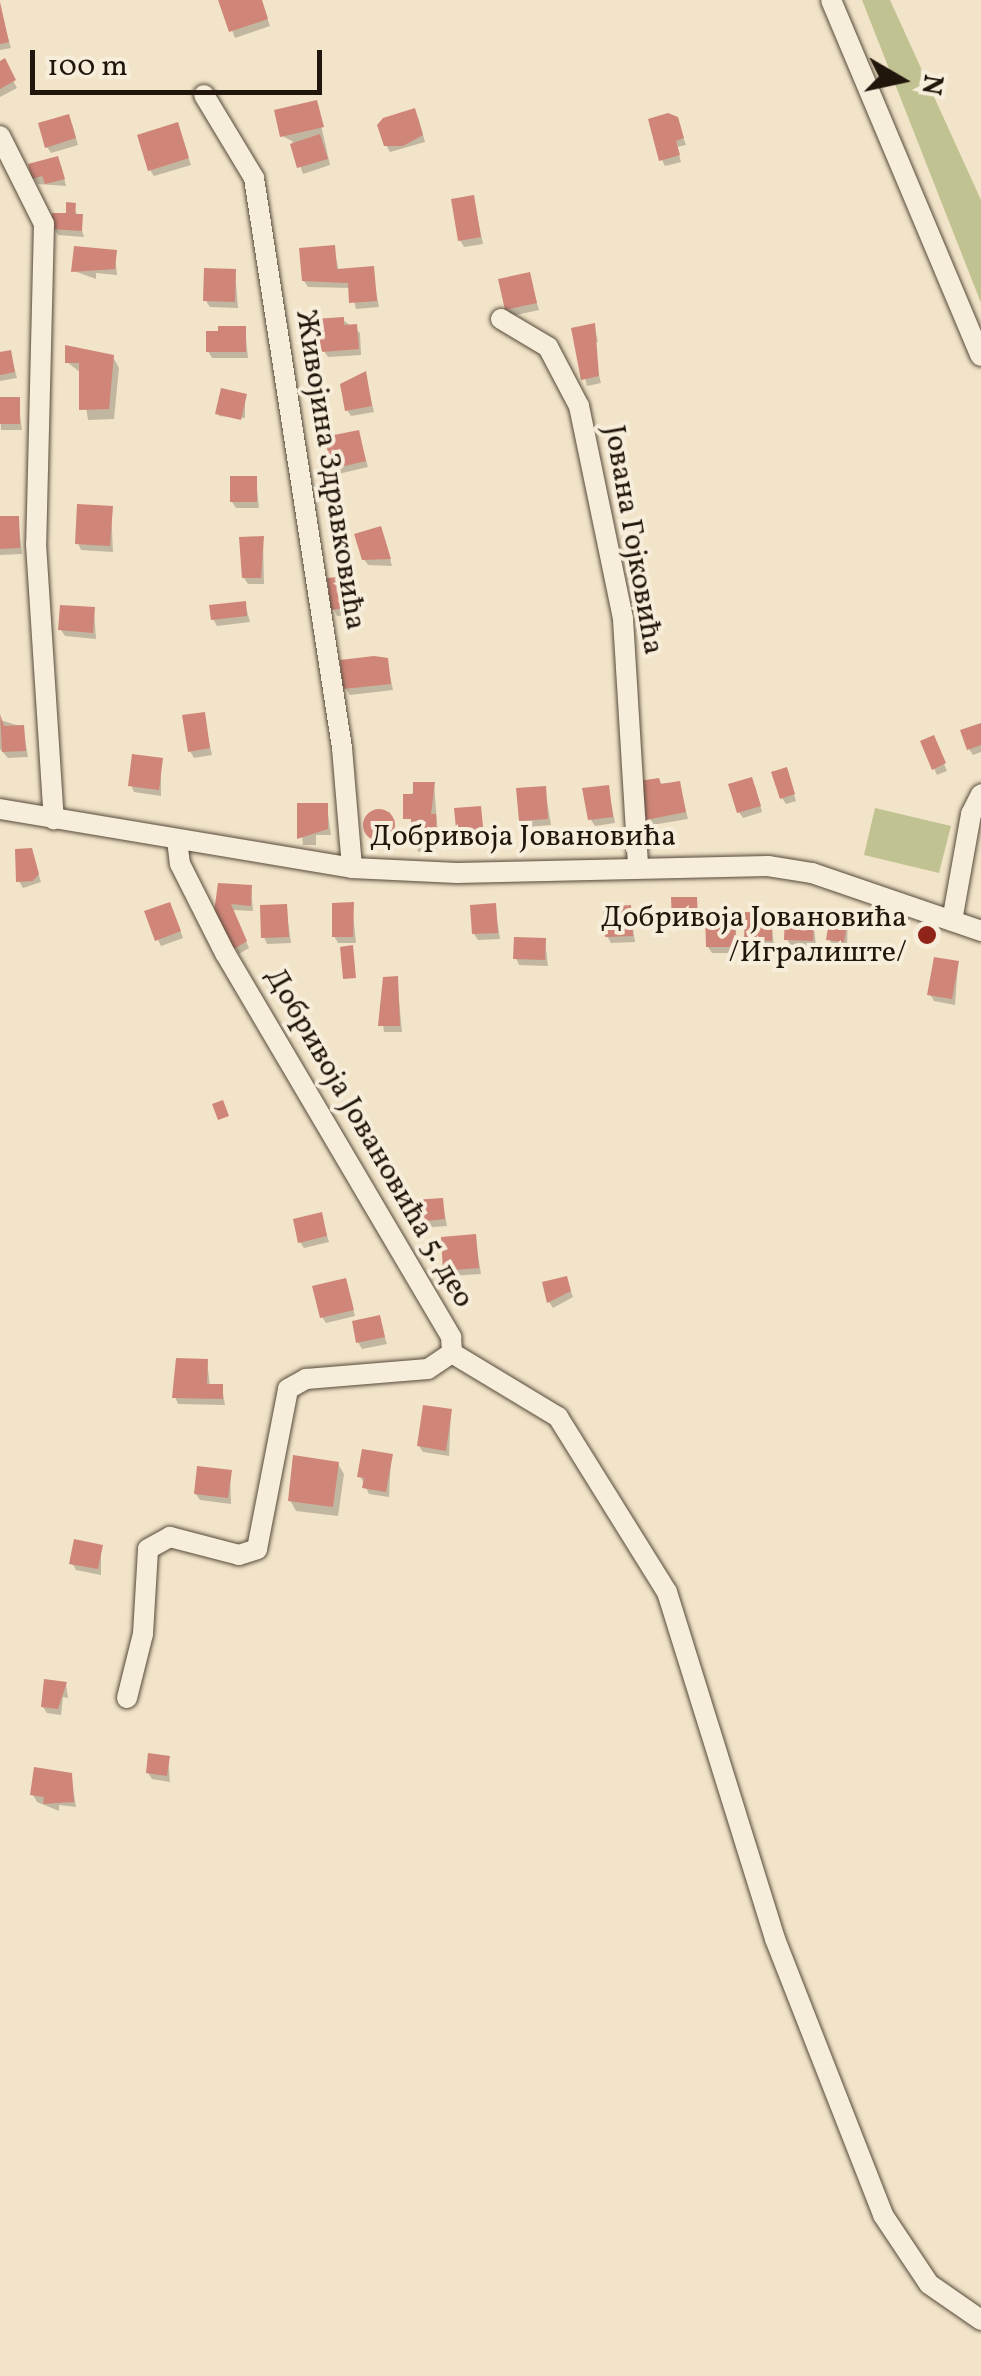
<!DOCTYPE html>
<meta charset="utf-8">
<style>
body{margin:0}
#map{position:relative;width:981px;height:2376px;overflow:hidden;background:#f2e4c8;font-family:Vollkorn,serif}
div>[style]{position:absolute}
.green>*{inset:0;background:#c1c292}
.shadow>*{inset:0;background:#0003}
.building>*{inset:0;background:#cf8578}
.round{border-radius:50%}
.roads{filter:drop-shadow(0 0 2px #554a3a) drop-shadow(0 0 2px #554a3a)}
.minor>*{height:20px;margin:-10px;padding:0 10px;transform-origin:10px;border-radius:10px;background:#f7eddb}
.dots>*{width:28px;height:28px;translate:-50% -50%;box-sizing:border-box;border:5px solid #f7eddb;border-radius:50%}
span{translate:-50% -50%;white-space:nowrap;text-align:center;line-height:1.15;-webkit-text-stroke:8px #f7eddb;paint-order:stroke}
.street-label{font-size:30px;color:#21160b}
.poi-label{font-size:30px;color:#21160b}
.right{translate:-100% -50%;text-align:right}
.north{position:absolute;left:851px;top:30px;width:100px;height:100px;-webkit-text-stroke:8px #f7eddb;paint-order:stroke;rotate:99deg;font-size:28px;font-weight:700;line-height:40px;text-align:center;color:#21160b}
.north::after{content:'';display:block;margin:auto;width:35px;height:45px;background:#21160b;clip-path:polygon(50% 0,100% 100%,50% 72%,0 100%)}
.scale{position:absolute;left:30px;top:50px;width:292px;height:45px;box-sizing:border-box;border:5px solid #21160b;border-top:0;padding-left:12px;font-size:30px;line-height:35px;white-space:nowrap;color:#21160b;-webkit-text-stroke:8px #f7eddb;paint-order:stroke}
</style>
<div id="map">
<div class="green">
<i style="clip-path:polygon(862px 0,890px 0,981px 200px,981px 303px)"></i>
<i style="clip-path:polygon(875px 808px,951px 826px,939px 873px,864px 855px)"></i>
</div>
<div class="shadow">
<i style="clip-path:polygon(221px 0,261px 0,270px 26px,235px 38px)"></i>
<i style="clip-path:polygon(0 10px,11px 48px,0 50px)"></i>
<i style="clip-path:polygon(3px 61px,17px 88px,0 97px,0 62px)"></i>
<i style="clip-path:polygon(316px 103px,330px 165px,303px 174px,292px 141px,282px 136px)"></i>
<i style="clip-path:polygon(418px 117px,425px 142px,390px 152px,386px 145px)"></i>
<i style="clip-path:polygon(677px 119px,686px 145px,677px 147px,681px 162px,665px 166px,662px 160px)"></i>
<i style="clip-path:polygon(72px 124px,78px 145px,51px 153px,47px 147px)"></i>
<i style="clip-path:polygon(177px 125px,191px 165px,154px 176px,150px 170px)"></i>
<i style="clip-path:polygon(61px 165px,66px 186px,38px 184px,34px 178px)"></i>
<i style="clip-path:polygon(473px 198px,483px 244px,464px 247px,460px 240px)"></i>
<i style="clip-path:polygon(74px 205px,84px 237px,58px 235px,54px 228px)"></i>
<i style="clip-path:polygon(334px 247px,339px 272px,372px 269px,379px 307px,356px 309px,351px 288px,308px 287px,304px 281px)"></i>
<i style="clip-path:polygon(115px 253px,117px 275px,96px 273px,96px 279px,74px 271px)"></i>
<i style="clip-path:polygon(235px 271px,238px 308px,210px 307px,206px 301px)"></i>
<i style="clip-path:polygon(528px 274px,539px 310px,511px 316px,507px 309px)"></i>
<i style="clip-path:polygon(343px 320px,360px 333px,361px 355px,328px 357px,324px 351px)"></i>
<i style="clip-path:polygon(595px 328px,598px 342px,591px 343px,601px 383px,587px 386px,574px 330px)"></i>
<i style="clip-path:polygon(245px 329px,248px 358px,212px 358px,208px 351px)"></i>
<i style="clip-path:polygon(10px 353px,17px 378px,0 381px,0 355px)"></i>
<i style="clip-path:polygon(113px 357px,119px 368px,114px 419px,88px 420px,81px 373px,67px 362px)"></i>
<i style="clip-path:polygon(365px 374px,374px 412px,351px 416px,347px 410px)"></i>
<i style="clip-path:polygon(223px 391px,245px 396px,245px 418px,219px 416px)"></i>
<i style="clip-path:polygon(0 400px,18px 400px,22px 430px,1px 430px)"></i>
<i style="clip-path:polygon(358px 432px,368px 467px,338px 474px,334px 468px)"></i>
<i style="clip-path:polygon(256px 478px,259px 508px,236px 508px,232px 502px)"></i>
<i style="clip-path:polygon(111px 508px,113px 552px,81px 550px,78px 543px)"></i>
<i style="clip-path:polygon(18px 518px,22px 554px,0 555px,0 519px)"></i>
<i style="clip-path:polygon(384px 536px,392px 566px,368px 565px,364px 559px)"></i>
<i style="clip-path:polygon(263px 539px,264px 584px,248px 584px,244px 578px)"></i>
<i style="clip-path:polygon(348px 578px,355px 614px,337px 616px,334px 609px)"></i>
<i style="clip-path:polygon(245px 604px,250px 622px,217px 626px,213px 619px)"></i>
<i style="clip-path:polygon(94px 610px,96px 639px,65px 636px,61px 630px)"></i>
<i style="clip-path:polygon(387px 661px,393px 690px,350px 695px,346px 689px)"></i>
<i style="clip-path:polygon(203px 714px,212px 755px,194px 758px,190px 751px)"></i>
<i style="clip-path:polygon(0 720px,23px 727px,28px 757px,8px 758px,0 749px)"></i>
<i style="clip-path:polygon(981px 726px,981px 752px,973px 755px,969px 749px)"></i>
<i style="clip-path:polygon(933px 738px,947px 771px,937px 775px,934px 768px)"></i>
<i style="clip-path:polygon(161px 760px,161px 796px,134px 792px,131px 785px)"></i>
<i style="clip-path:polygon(789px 777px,796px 801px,786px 804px,782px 798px)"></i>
<i style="clip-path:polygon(679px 783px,688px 819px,652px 825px,642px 784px)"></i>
<i style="clip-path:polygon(434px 784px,439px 848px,418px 852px,406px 796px)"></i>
<i style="clip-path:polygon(755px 786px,762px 812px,743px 818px,739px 812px)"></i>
<i style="clip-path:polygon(608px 787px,615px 823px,595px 826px,591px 820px)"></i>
<i style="clip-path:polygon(545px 789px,551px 825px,525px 827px,521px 821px)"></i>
<i style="clip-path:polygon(299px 806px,327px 806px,331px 835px,316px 835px,316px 845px,303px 845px)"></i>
<i style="clip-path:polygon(479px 809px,486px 843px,463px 845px,459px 839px)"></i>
<i style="clip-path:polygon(390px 812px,395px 846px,375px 847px,369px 813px)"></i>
<i style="clip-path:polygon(31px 850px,41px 882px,23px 888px,19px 881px)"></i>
<i style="clip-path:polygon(251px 888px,253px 911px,232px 910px,249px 948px,239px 954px,217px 912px)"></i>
<i style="clip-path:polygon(696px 899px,700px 929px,679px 930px,675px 923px)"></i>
<i style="clip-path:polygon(352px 905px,356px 943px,338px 943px,334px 936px)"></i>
<i style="clip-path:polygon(286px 906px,291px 943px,267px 944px,264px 937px)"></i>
<i style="clip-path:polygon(495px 906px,500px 939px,478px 940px,474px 934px)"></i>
<i style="clip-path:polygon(630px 908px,635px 942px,611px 943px,607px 936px)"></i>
<i style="clip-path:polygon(173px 911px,183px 938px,161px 946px,158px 940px)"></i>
<i style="clip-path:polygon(734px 913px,738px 953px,712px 953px,708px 947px)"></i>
<i style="clip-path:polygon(848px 914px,847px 948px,833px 946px,829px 939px)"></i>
<i style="clip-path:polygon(771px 916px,774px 947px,751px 946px,747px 939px)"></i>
<i style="clip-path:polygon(813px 916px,816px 946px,791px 946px,787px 939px)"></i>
<i style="clip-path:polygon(545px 941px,548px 966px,519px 965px,516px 958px)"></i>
<i style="clip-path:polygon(958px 964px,955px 1005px,934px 1001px,930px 994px)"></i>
<i style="clip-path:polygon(397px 979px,402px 1032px,384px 1032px,380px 1003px,389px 1002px)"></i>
<i style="clip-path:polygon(442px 1200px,447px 1226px,421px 1228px,418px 1222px)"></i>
<i style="clip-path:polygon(321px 1215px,329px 1242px,304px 1248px,300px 1242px)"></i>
<i style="clip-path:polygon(475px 1237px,481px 1274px,450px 1276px,446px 1270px)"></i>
<i style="clip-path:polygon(566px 1279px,573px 1297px,553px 1308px,549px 1302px)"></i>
<i style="clip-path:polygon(345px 1281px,355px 1316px,326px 1323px,322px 1317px)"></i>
<i style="clip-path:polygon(379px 1318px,387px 1344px,362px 1349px,358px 1342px)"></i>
<i style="clip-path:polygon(207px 1361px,210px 1386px,222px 1387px,225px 1405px,178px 1404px,175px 1397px)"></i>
<i style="clip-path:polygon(451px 1411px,449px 1456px,423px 1452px,419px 1446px)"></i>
<i style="clip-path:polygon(391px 1456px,389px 1497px,369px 1494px,360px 1476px)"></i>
<i style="clip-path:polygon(338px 1464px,344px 1474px,338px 1516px,296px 1511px,290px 1500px)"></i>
<i style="clip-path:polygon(230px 1472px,231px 1504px,200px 1500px,196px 1494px)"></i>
<i style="clip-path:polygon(101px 1547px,101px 1575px,76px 1570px,72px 1563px)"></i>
<i style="clip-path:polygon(66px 1684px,68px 1698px,63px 1697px,61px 1715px,47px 1713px,43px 1707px)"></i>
<i style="clip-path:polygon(168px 1758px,170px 1782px,152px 1779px,148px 1773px)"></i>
<i style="clip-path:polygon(71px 1775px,76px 1807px,59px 1805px,59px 1811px,37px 1802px,33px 1795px)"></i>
</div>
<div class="building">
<i style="clip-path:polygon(218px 0,262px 0,268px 19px,229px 32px)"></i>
<i style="clip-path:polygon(0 2px,9px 42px,0 44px)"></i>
<i style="clip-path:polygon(5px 58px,16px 80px,0 89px,0 61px)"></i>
<i style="clip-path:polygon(317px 100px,324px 127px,280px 137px,274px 110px)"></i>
<i style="clip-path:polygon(415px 108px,423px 135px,403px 146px,384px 146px,377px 125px,383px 118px)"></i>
<i style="clip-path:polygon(668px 113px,678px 117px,684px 138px,676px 141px,680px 155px,659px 161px,648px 119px)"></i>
<i style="clip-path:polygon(69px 114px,76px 138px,45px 148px,38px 123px)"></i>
<i style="clip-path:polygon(178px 122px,189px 158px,148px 171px,137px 135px)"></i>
<i style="clip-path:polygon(320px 134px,328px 159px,297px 168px,290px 144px)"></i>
<i style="clip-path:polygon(58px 156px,65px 179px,45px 184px,42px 176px,32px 179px,28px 164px)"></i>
<i style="clip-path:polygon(474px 195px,481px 237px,458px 241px,451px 199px)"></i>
<i style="clip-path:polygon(66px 202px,76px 203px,75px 214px,83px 214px,82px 231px,52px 229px,52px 213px,66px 213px)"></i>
<i style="clip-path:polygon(335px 245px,337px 269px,374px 266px,377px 301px,349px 303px,348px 283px,302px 281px,299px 248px)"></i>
<i style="clip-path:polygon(74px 246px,117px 250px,115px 269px,71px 272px)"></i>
<i style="clip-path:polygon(204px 268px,236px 269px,235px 302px,203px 301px)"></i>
<i style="clip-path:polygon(530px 272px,537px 303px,505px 310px,498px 279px)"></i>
<i style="clip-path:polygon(344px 317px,344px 325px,357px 324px,359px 349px,322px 352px,314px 319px)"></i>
<i style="clip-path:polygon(595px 323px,599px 376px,581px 380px,571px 328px)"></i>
<i style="clip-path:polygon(218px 326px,246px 326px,246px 352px,206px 352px,206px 331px,218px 331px)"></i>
<i style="clip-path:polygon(65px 345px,114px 355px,109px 409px,79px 410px,79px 363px,65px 363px)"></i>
<i style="clip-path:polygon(11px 350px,15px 372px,0 375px,0 352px)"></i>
<i style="clip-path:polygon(366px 371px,372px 406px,345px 411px,340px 384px)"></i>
<i style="clip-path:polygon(221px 388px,247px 394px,241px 420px,215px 414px)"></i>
<i style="clip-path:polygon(0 397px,20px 397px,20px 424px,0 424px)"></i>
<i style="clip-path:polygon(359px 430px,366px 461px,332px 469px,324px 437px)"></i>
<i style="clip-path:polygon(230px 476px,257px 476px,257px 502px,230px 502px)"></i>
<i style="clip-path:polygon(77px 504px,113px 506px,110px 546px,75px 544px)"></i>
<i style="clip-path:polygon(0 516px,19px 516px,20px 548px,0 549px)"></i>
<i style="clip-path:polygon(381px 526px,391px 559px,362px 560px,354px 534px)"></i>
<i style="clip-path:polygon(264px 536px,261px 578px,242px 578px,239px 537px)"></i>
<i style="clip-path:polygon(349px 576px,353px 607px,331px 610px,327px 578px)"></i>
<i style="clip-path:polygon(246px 601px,247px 616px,211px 620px,209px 605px)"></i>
<i style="clip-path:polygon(60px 605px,95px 607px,93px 633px,58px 630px)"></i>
<i style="clip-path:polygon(374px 656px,388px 658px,391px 684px,343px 689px,340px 660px)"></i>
<i style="clip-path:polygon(205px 712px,210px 748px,188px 752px,182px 715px)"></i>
<i style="clip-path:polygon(0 714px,4px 726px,24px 725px,26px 751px,2px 752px)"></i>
<i style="clip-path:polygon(981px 723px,981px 745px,967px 750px,960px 730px)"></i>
<i style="clip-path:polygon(934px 735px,946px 763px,932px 770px,920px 741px)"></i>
<i style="clip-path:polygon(132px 754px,163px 758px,159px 790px,128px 786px)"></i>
<i style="clip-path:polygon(787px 767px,795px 794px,780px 799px,771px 772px)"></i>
<i style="clip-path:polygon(752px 777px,761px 806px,737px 813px,728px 784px)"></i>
<i style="clip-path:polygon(659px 778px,661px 784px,680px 781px,686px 812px,646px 820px,639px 781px)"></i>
<i style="clip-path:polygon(413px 782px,435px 782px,431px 814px,436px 814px,437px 842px,419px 846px,412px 847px,411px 819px,403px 819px,403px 794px,413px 794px)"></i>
<i style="clip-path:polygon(609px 785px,613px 817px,588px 820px,582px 788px)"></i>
<i style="clip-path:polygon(546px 786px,548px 819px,519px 821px,516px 788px)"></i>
<i style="clip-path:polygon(297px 803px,328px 803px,328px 829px,297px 839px)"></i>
<i style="clip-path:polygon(481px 806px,484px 837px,457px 839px,454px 808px)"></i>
<i class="round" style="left:363px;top:809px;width:32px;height:32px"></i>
<i style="clip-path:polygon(32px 848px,39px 874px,33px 881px,16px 882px,15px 849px)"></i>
<i style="clip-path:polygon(218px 883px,252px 885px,251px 906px,231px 904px,247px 941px,234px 949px,214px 912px)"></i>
<i style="clip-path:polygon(671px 897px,697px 897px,698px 923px,672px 924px)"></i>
<i style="clip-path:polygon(170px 902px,181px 931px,155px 941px,144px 911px)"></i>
<i style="clip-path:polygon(354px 902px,353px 937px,332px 937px,332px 903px)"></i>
<i style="clip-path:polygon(496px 903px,498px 933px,472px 934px,470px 905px)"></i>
<i style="clip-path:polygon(287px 904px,289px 937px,261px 938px,260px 905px)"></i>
<i style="clip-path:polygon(631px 905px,633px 936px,605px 937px,603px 907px)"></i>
<i style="clip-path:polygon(831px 909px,849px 912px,844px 942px,826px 940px)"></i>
<i style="clip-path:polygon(705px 911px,735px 911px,736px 947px,706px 947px)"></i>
<i style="clip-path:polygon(745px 912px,772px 913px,772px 941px,744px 940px)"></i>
<i style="clip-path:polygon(785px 913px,814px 914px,813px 941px,784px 940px)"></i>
<i style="clip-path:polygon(514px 937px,546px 938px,545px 960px,513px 959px)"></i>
<i style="clip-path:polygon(353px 945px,356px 978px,343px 979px,340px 947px)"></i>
<i style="clip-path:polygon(934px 957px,959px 961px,952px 999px,927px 995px)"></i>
<i style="clip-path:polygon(398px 976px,400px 1026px,378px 1026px,383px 977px)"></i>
<i style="clip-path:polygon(223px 1100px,229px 1116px,218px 1120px,212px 1104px)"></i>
<i style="clip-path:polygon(443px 1198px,445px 1219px,415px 1222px,413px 1200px)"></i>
<i style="clip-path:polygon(322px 1212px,327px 1236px,298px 1243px,293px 1219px)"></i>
<i style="clip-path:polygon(476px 1234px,479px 1268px,443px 1271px,441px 1237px)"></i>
<i style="clip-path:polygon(567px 1276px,571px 1291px,547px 1303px,542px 1282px)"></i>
<i style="clip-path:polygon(346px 1278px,354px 1310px,320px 1318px,312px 1286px)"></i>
<i style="clip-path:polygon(380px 1315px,385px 1337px,356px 1343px,352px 1321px)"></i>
<i style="clip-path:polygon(176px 1358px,208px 1359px,207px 1384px,223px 1384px,223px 1399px,172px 1398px)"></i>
<i style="clip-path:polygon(423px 1405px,452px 1409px,446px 1451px,417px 1446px)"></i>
<i style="clip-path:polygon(362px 1449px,393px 1454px,386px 1492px,362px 1488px,364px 1478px,357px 1477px)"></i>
<i style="clip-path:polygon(293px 1455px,339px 1462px,333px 1507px,288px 1501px)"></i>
<i style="clip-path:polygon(197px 1466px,232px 1470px,228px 1498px,194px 1494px)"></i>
<i style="clip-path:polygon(74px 1539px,103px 1545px,98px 1569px,69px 1564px)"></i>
<i style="clip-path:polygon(44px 1679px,67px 1682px,58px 1709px,41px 1707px)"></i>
<i style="clip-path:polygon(148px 1753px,170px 1756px,167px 1776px,146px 1773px)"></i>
<i style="clip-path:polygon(34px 1767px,72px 1773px,74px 1802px,43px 1804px,44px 1797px,30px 1795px)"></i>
</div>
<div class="roads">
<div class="minor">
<i style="left:831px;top:0;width:386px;rotate:67.2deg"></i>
<i style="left:204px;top:95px;width:97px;rotate:58.9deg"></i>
<i style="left:254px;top:178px;width:577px;rotate:81.22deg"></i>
<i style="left:342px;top:748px;width:120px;rotate:85.2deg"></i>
<i style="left:0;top:136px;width:98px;rotate:63.4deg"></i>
<i style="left:44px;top:224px;width:320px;rotate:91.4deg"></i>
<i style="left:36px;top:544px;width:276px;rotate:86.3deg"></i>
<i style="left:501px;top:319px;width:55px;rotate:30.8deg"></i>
<i style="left:548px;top:347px;width:67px;rotate:62.3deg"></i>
<i style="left:579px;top:406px;width:217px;rotate:78.3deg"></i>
<i style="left:623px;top:619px;width:247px;rotate:86.5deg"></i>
<i style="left:0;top:809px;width:357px;rotate:9.5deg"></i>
<i style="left:352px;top:868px;width:105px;rotate:2.7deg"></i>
<i style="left:457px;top:873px;width:311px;rotate:-1.3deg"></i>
<i style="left:768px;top:866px;width:45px;rotate:9deg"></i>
<i style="left:812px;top:873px;width:179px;rotate:18.9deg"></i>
<i style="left:177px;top:840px;width:24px;rotate:83deg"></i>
<i style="left:180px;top:864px;width:100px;rotate:63.2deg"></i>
<i style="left:225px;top:953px;width:446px;rotate:59.5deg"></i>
<i style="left:451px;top:1337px;width:16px;rotate:86deg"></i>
<i style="left:952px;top:921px;width:109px;rotate:-79.9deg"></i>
<i style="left:971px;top:814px;width:22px;rotate:-63deg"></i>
<i style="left:452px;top:1353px;width:124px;rotate:31.1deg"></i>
<i style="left:558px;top:1417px;width:206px;rotate:58.1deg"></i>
<i style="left:667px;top:1592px;width:363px;rotate:72.7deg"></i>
<i style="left:775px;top:1939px;width:296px;rotate:68.6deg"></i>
<i style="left:883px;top:2215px;width:83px;rotate:56.3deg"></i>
<i style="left:929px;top:2284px;width:63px;rotate:34.7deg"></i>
<i style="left:127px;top:1698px;width:66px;rotate:-76deg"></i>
<i style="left:143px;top:1634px;width:85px;rotate:-86.6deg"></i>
<i style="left:148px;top:1549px;width:25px;rotate:-29deg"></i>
<i style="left:170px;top:1537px;width:71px;rotate:14.6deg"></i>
<i style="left:239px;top:1555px;width:19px;rotate:-18deg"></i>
<i style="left:257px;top:1549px;width:163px;rotate:-79deg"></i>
<i style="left:288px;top:1389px;width:21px;rotate:-29deg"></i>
<i style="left:306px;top:1379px;width:122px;rotate:-4.7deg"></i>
<i style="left:428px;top:1369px;width:29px;rotate:-34deg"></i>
</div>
</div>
<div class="dots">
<i style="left:927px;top:935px;background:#8f2418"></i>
</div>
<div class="street-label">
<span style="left:330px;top:470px;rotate:81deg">Живојина Здравковића</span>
<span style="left:633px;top:540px;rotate:80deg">Јована Гојковића</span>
<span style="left:523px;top:837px">Добривоја Јовановића</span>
<span style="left:369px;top:1138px;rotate:60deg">Добривоја Јовановића 5. део</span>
</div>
<div class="poi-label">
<span class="right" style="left:907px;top:935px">Добривоја Јовановића<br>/Игралиште/</span>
</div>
<div class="north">N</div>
<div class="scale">100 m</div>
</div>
